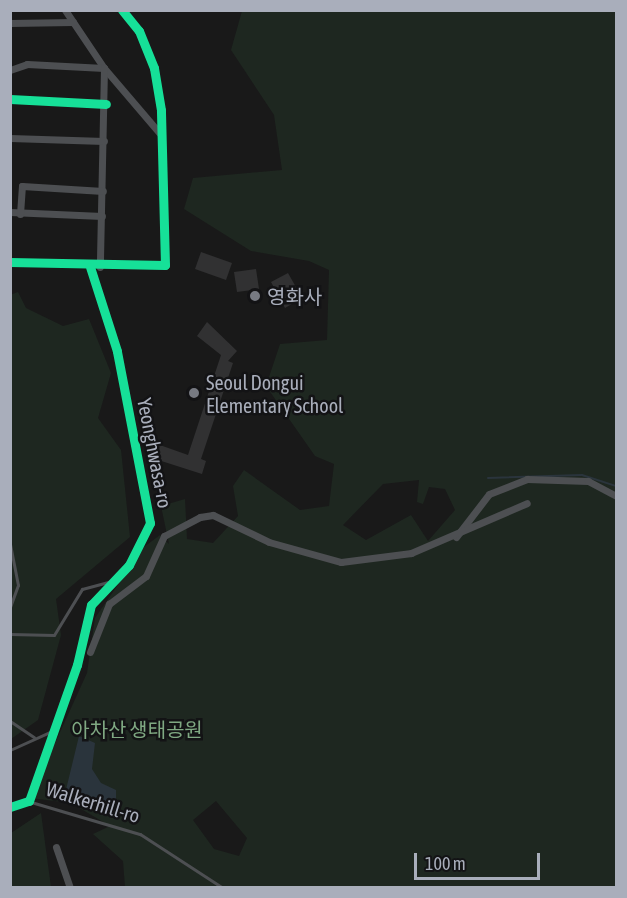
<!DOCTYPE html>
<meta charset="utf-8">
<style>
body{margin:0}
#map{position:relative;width:627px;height:898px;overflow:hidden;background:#191919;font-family:"Asap Condensed","Noto Sans KR",sans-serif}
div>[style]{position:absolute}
.green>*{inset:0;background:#1e2720}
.water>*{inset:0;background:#2a343c}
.stream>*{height:2px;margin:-1px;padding:0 1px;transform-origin:1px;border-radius:1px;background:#2a343c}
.building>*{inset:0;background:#313132}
.lane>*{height:3px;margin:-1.5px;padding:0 1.5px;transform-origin:1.5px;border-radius:1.5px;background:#4d4f52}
.street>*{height:7px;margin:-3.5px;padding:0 3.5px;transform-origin:3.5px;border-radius:3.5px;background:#4d4f52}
.fast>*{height:9px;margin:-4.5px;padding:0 4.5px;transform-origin:4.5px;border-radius:4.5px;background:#16e098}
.dots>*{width:16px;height:16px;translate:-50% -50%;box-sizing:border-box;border:3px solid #131315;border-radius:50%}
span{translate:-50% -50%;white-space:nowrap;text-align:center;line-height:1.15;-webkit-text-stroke:5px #131315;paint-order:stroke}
.poi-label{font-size:20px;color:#a9aebb}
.left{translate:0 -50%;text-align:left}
.street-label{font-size:20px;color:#a9aebb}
.park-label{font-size:20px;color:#7fa882}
.frame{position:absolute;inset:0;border:12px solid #a9aebb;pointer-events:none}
.scale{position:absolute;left:414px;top:853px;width:126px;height:27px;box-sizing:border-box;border:3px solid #a9aebb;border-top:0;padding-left:8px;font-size:18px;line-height:21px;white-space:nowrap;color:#a9aebb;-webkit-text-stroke:4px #131315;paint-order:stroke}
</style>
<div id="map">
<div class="green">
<i style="clip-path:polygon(evenodd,242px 11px,616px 11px,616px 887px,125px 887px,123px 861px,93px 834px,110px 826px,71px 803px,30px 798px,87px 673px,95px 618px,144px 547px,160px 535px,169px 544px,161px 506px,185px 499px,187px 539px,213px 543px,238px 516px,233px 486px,244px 470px,300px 510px,329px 506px,334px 464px,315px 456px,266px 386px,280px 344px,327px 340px,329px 270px,309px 261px,251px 251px,184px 209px,193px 178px,282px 170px,274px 115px,231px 50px,242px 11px,419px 480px,417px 502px,423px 504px,429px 487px,445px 489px,455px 510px,428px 541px,411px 515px,366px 540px,343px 525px,383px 484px,419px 480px,242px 11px,216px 801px,247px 838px,239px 856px,214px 849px,193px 820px,216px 801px)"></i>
<i style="clip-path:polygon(18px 292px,26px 308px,63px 326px,89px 319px,111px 373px,98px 418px,121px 450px,130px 537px,56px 599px,61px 635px,38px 720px,11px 739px,10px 295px)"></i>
<i style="clip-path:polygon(41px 813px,51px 887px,11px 887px,11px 833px)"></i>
</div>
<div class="water">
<i style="clip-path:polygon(79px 736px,95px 743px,92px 769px,101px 783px,116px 790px,116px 810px,64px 798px)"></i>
</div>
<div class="stream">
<i style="left:488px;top:478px;width:94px;rotate:-1.8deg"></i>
<i style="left:582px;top:475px;width:36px;rotate:18deg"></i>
</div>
<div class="building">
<i style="clip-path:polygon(201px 252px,232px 263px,226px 280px,195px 269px)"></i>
<i style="clip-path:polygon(256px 269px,259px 289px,237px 292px,234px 272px)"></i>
<i style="clip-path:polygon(288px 273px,302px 298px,285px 308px,271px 282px)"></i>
<i style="clip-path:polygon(207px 322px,237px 351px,228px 361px,233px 363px,201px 459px,206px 461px,202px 474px,152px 458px,157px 444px,188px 455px,221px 355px,197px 336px)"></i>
</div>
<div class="lane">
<i style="left:10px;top:544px;width:42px;rotate:79deg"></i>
<i style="left:18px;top:585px;width:23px;rotate:110deg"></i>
<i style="left:10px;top:634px;width:44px;rotate:1.3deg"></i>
<i style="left:54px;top:635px;width:54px;rotate:-58.7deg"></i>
<i style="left:82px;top:589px;width:28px;rotate:-15deg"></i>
<i style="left:10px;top:721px;width:29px;rotate:34deg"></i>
<i style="left:10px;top:750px;width:44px;rotate:-24.2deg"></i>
<i style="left:31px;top:802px;width:114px;rotate:16.4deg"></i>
<i style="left:140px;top:834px;width:99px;rotate:33deg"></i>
</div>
<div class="street">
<i style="left:65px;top:10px;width:70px;rotate:56.1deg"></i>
<i style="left:104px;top:68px;width:89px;rotate:49.5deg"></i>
<i style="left:10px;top:23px;width:63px;rotate:-0.9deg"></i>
<i style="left:10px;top:70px;width:18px;rotate:-19deg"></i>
<i style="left:27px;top:64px;width:77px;rotate:3deg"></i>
<i style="left:104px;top:68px;width:199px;rotate:91.2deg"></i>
<i style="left:10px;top:138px;width:94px;rotate:1.8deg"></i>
<i style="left:10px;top:212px;width:92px;rotate:2.5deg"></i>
<i style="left:20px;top:214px;width:28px;rotate:-86deg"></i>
<i style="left:22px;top:186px;width:81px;rotate:3.5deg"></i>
<i style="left:456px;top:537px;width:54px;rotate:-52.5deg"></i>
<i style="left:489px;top:494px;width:41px;rotate:-21.5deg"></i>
<i style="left:527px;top:479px;width:61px;rotate:1.9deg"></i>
<i style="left:588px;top:481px;width:32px;rotate:28deg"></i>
<i style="left:90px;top:652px;width:52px;rotate:-68.4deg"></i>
<i style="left:109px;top:604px;width:46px;rotate:-37.1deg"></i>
<i style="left:146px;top:576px;width:44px;rotate:-65.8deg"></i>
<i style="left:164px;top:536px;width:41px;rotate:-27.8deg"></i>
<i style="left:200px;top:517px;width:13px;rotate:-9deg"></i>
<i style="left:213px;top:515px;width:62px;rotate:25.7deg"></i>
<i style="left:269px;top:542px;width:75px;rotate:15.5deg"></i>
<i style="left:341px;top:562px;width:71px;rotate:-7.3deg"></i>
<i style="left:411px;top:553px;width:126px;rotate:-23.3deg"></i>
<i style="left:56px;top:847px;width:43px;rotate:71.1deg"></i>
</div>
<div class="fast">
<i style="left:10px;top:99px;width:96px;rotate:3deg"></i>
<i style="left:10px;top:262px;width:155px;rotate:1.1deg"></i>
<i style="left:165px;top:265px;width:155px;rotate:-91.5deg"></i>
<i style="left:161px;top:110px;width:43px;rotate:-99.5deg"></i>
<i style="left:154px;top:68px;width:40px;rotate:-112deg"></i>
<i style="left:139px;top:31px;width:27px;rotate:-129deg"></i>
<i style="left:10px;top:807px;width:20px;rotate:-18deg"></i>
<i style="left:29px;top:801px;width:144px;rotate:-70.6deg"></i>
<i style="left:77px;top:665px;width:62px;rotate:-76.9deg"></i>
<i style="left:91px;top:605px;width:55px;rotate:-46.5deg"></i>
<i style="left:129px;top:565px;width:47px;rotate:-63.4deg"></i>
<i style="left:150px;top:523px;width:175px;rotate:-100.9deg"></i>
<i style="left:117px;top:351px;width:88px;rotate:-107.8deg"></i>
</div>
<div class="dots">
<i style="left:255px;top:296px;background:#777a82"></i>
<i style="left:194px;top:393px;background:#777a82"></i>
</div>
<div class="poi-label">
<span class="left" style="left:267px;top:296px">영화사</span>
<span class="left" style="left:206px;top:394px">Seoul Dongui<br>Elementary School</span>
</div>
<div class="street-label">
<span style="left:155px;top:453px;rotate:79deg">Yeonghwasa-ro</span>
<span style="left:93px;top:802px;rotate:17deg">Walkerhill-ro</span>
</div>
<div class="park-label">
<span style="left:137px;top:729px">아차산 생태공원</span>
</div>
<div class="frame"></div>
<div class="scale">100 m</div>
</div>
